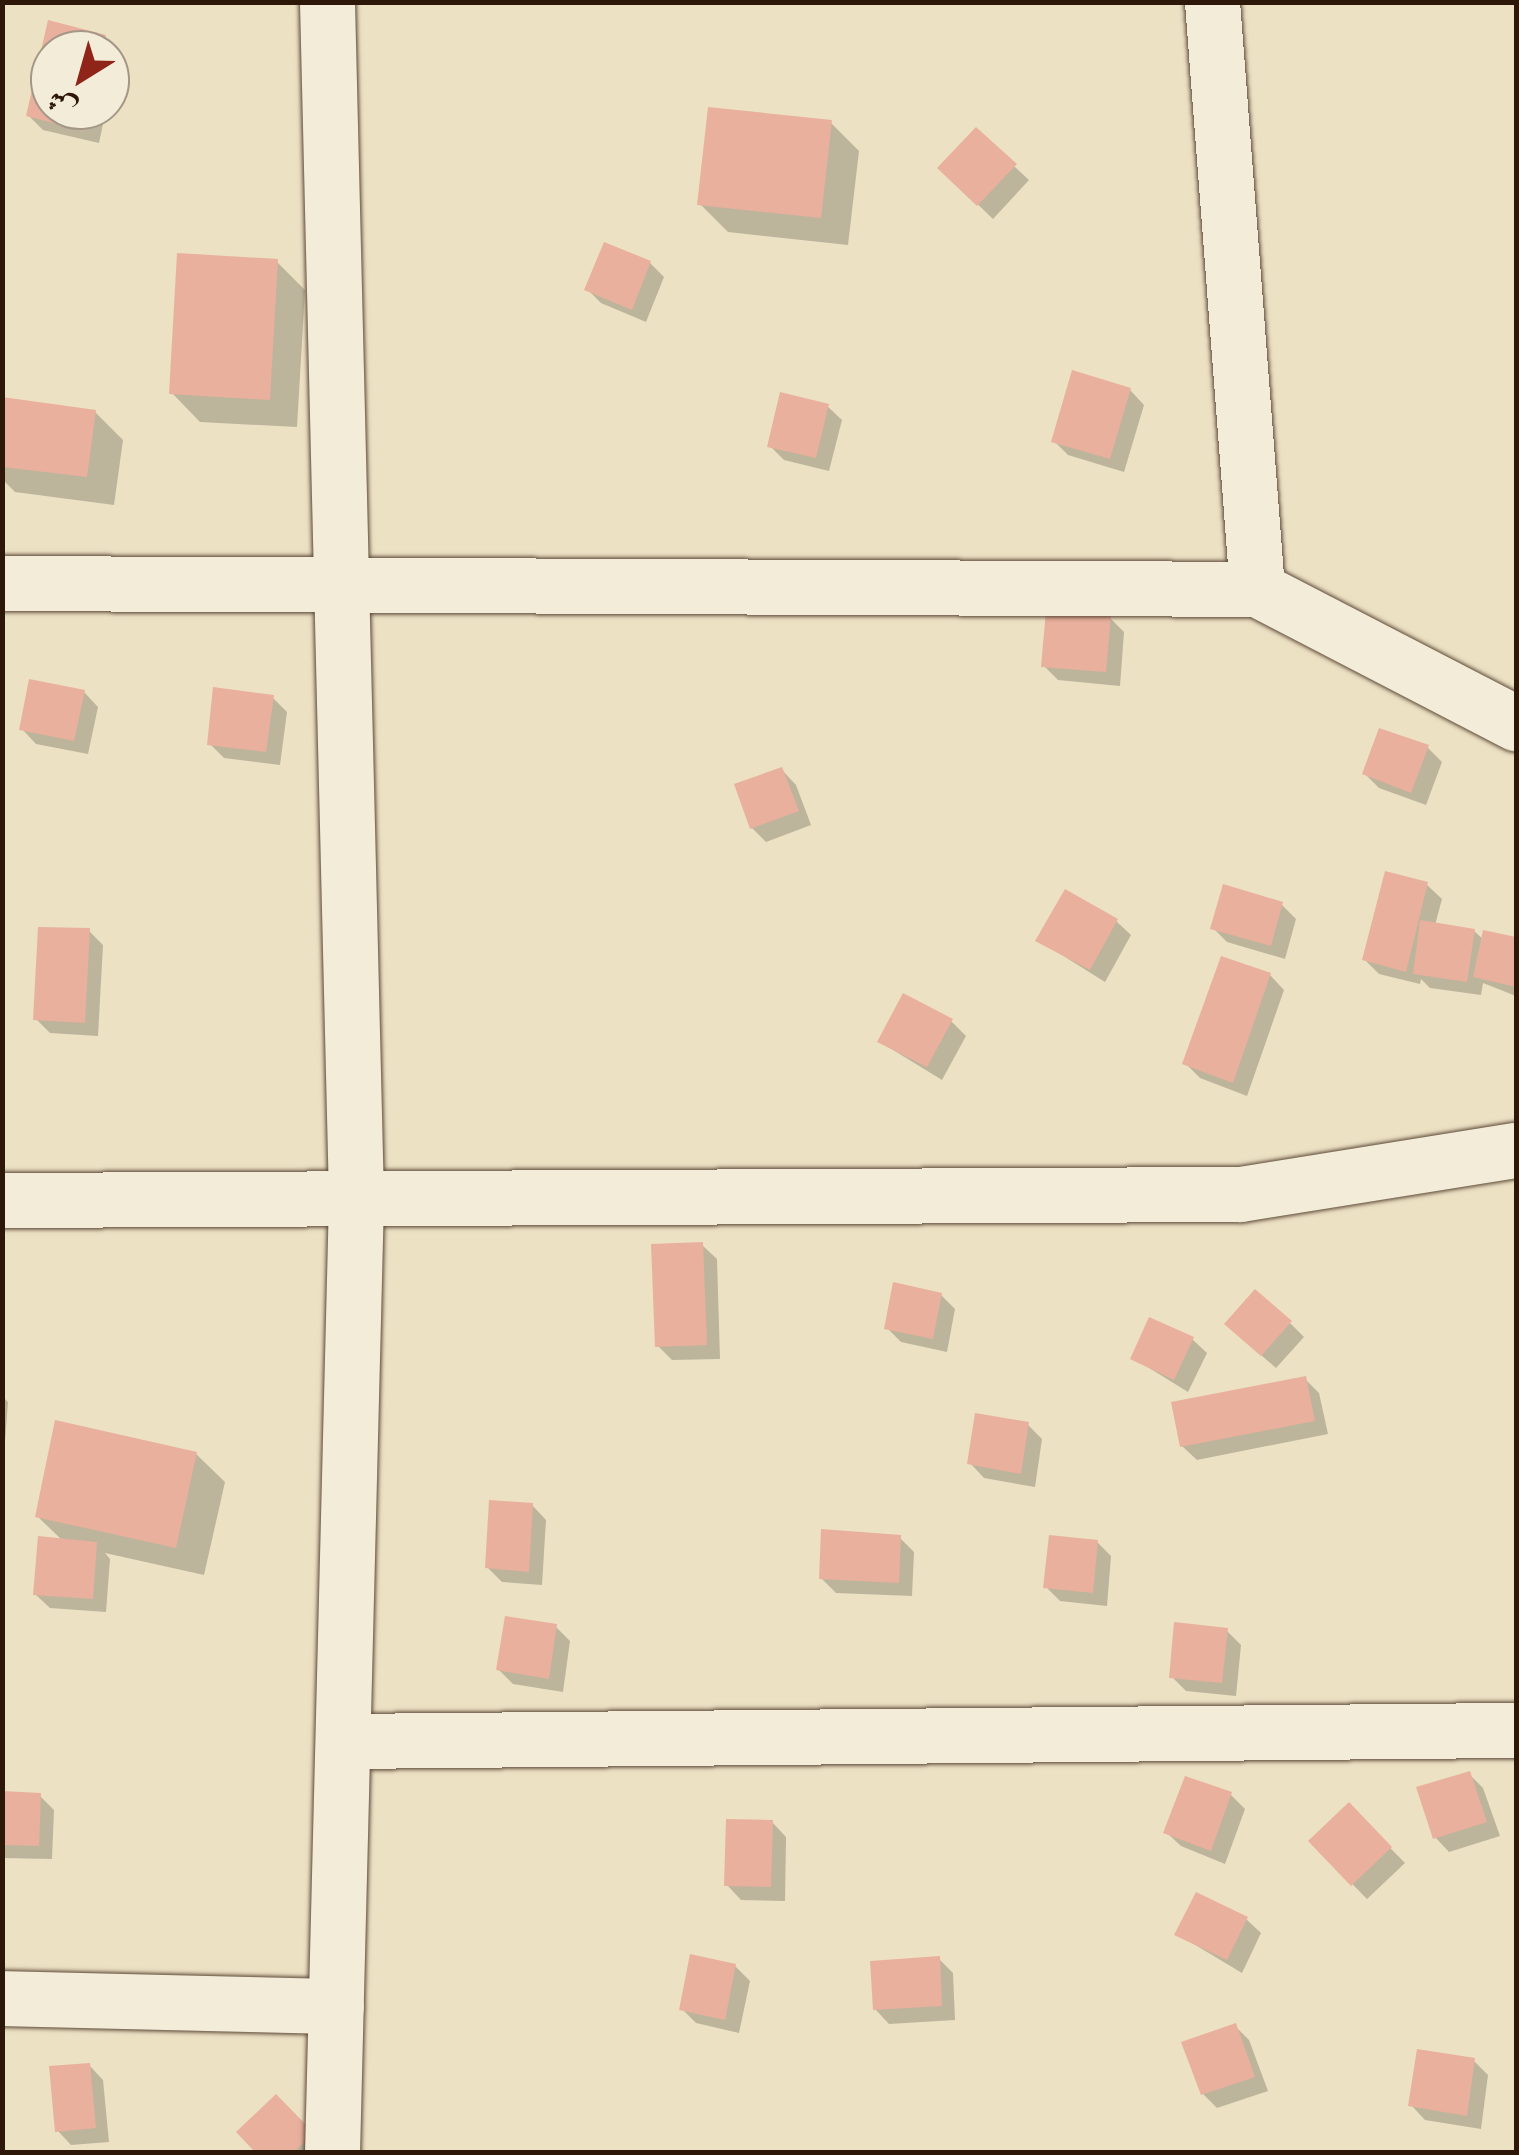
<!DOCTYPE html>
<meta charset="utf-8">
<style>
body{margin:0}
#map{position:relative;width:1519px;height:2155px;overflow:hidden;background:#ede1c4;font-family:Vollkorn,Amiri,serif}
div>[style]{position:absolute}
.shadow>*{inset:0;background:#0003}
.building>*{inset:0;background:#e8b09d}
.roads{filter:drop-shadow(0 0 2px #5d4a38) drop-shadow(0 0 2px #5d4a38)}
.street>*{height:55px;margin:-27.5px;padding:0 27.5px;transform-origin:27.5px;border-radius:27.5px;background:#f3ecd9}
span{translate:-50% -50%;white-space:nowrap;text-align:center;line-height:1.15;-webkit-text-stroke:10px #f3ecd9;paint-order:stroke}
.frame{position:absolute;inset:0;border:5px solid #2d1709;pointer-events:none}
.north{position:absolute;left:30px;top:30px;width:100px;height:100px;box-sizing:border-box;background:#f3ecd9;border:2px solid #a49786;border-radius:50%;rotate:217deg;font-size:28px;font-weight:700;line-height:40px;text-align:center;color:#2d1709}
.north::after{content:'';display:block;margin:auto;width:35px;height:45px;background:#8f2418;clip-path:polygon(50% 0,100% 100%,50% 72%,0 100%)}
</style>
<div id="map">
<div class="shadow">
<i style="clip-path:polygon(50px 23px,105px 37px,119px 51px,110px 93px,110px 50px,50px 50px,50px 110px,106px 110px,99px 143px,43px 130px,29px 116px)"></i>
<i style="clip-path:polygon(830px 122px,859px 151px,848px 245px,728px 232px,700px 204px)"></i>
<i style="clip-path:polygon(976px 131px,1029px 180px,993px 219px,940px 168px)"></i>
<i style="clip-path:polygon(276px 261px,305px 290px,297px 427px,200px 422px,172px 393px)"></i>
<i style="clip-path:polygon(650px 263px,664px 277px,646px 322px,601px 303px,587px 289px)"></i>
<i style="clip-path:polygon(1130px 390px,1144px 405px,1124px 472px,1068px 455px,1054px 441px)"></i>
<i style="clip-path:polygon(2px 400px,95px 412px,123px 440px,114px 505px,15px 492px,2px 479px)"></i>
<i style="clip-path:polygon(827px 406px,842px 420px,829px 471px,784px 460px,770px 446px)"></i>
<i style="clip-path:polygon(1110px 618px,1124px 632px,1120px 686px,1058px 680px,1044px 666px)"></i>
<i style="clip-path:polygon(84px 692px,98px 707px,88px 754px,36px 744px,22px 729px)"></i>
<i style="clip-path:polygon(272px 697px,287px 712px,280px 765px,224px 758px,210px 744px)"></i>
<i style="clip-path:polygon(1427px 747px,1442px 762px,1426px 805px,1379px 788px,1365px 774px)"></i>
<i style="clip-path:polygon(782px 770px,796px 785px,811px 825px,766px 842px,752px 828px)"></i>
<i style="clip-path:polygon(1427px 885px,1442px 899px,1435px 925px,1474px 931px,1484px 940px,1485px 933px,1516px 940px,1516px 996px,1483px 983px,1481px 995px,1430px 988px,1421px 979px,1420px 984px,1379px 974px,1365px 960px)"></i>
<i style="clip-path:polygon(1281px 904px,1296px 919px,1285px 959px,1227px 942px,1213px 928px)"></i>
<i style="clip-path:polygon(1116px 921px,1131px 935px,1105px 982px,1038px 940px)"></i>
<i style="clip-path:polygon(89px 931px,103px 945px,98px 1036px,50px 1033px,36px 1019px)"></i>
<i style="clip-path:polygon(1270px 975px,1284px 990px,1247px 1096px,1200px 1078px,1185px 1063px)"></i>
<i style="clip-path:polygon(951px 1021px,966px 1036px,942px 1080px,880px 1042px)"></i>
<i style="clip-path:polygon(702px 1245px,717px 1259px,720px 1359px,672px 1360px,658px 1346px)"></i>
<i style="clip-path:polygon(941px 1295px,955px 1309px,947px 1352px,901px 1342px,887px 1328px)"></i>
<i style="clip-path:polygon(1290px 1323px,1304px 1337px,1276px 1368px,1241px 1338px)"></i>
<i style="clip-path:polygon(1192px 1339px,1207px 1353px,1188px 1392px,1133px 1358px)"></i>
<i style="clip-path:polygon(1305px 1379px,1319px 1393px,1328px 1434px,1197px 1460px,1182px 1446px)"></i>
<i style="clip-path:polygon(2px 1396px,8px 1402px,5px 1442px,2px 1442px)"></i>
<i style="clip-path:polygon(1028px 1425px,1042px 1439px,1035px 1487px,984px 1478px,970px 1463px)"></i>
<i style="clip-path:polygon(196px 1454px,225px 1482px,204px 1575px,105px 1553px,110px 1559px,106px 1612px,50px 1608px,35px 1594px,63px 1541px,37px 1516px)"></i>
<i style="clip-path:polygon(532px 1505px,546px 1520px,542px 1585px,502px 1582px,488px 1568px)"></i>
<i style="clip-path:polygon(900px 1538px,914px 1552px,912px 1596px,836px 1593px,821px 1578px)"></i>
<i style="clip-path:polygon(1097px 1542px,1111px 1556px,1107px 1606px,1060px 1601px,1046px 1587px)"></i>
<i style="clip-path:polygon(556px 1627px,570px 1641px,563px 1692px,513px 1684px,499px 1670px)"></i>
<i style="clip-path:polygon(1227px 1631px,1241px 1645px,1236px 1696px,1186px 1691px,1172px 1677px)"></i>
<i style="clip-path:polygon(1469px 1774px,1483px 1788px,1500px 1836px,1449px 1852px,1435px 1837px)"></i>
<i style="clip-path:polygon(2px 1794px,39px 1795px,54px 1810px,52px 1859px,2px 1858px)"></i>
<i style="clip-path:polygon(1231px 1795px,1245px 1809px,1225px 1864px,1181px 1846px,1166px 1832px)"></i>
<i style="clip-path:polygon(1349px 1806px,1405px 1863px,1367px 1899px,1311px 1842px)"></i>
<i style="clip-path:polygon(772px 1822px,786px 1837px,785px 1901px,741px 1900px,727px 1885px)"></i>
<i style="clip-path:polygon(1246px 1919px,1261px 1933px,1242px 1973px,1177px 1934px)"></i>
<i style="clip-path:polygon(939px 1959px,953px 1973px,955px 2020px,889px 2024px,875px 2009px)"></i>
<i style="clip-path:polygon(735px 1966px,750px 1981px,739px 2033px,696px 2023px,682px 2009px)"></i>
<i style="clip-path:polygon(1235px 2026px,1249px 2040px,1268px 2091px,1217px 2108px,1203px 2094px)"></i>
<i style="clip-path:polygon(1474px 2061px,1488px 2075px,1481px 2129px,1425px 2120px,1411px 2105px)"></i>
<i style="clip-path:polygon(89px 2065px,103px 2080px,109px 2142px,71px 2145px,57px 2130px)"></i>
<i style="clip-path:polygon(276px 2097px,322px 2152px,259px 2152px,239px 2132px)"></i>
</div>
<div class="building">
<i style="clip-path:polygon(48px 20px,106px 35px,103px 50px,50px 50px,50px 110px,89px 110px,85px 131px,26px 116px)"></i>
<i style="clip-path:polygon(708px 107px,832px 120px,821px 218px,697px 205px)"></i>
<i style="clip-path:polygon(976px 127px,1017px 164px,977px 206px,937px 168px)"></i>
<i style="clip-path:polygon(604px 242px,651px 261px,632px 310px,584px 290px)"></i>
<i style="clip-path:polygon(177px 253px,278px 259px,270px 400px,169px 394px)"></i>
<i style="clip-path:polygon(1072px 370px,1131px 388px,1110px 459px,1051px 442px)"></i>
<i style="clip-path:polygon(780px 392px,829px 404px,816px 458px,767px 447px)"></i>
<i style="clip-path:polygon(2px 397px,96px 410px,87px 477px,2px 467px)"></i>
<i style="clip-path:polygon(1046px 610px,1111px 615px,1106px 672px,1041px 667px)"></i>
<i style="clip-path:polygon(29px 679px,85px 690px,74px 741px,19px 730px)"></i>
<i style="clip-path:polygon(213px 687px,274px 695px,266px 752px,207px 745px)"></i>
<i style="clip-path:polygon(1379px 728px,1429px 745px,1411px 793px,1362px 774px)"></i>
<i style="clip-path:polygon(782px 767px,799px 811px,750px 829px,734px 784px)"></i>
<i style="clip-path:polygon(1385px 871px,1428px 882px,1406px 972px,1362px 960px)"></i>
<i style="clip-path:polygon(1223px 884px,1283px 902px,1271px 946px,1210px 929px)"></i>
<i style="clip-path:polygon(1065px 889px,1118px 919px,1090px 970px,1035px 941px)"></i>
<i style="clip-path:polygon(1420px 920px,1475px 929px,1467px 982px,1413px 974px)"></i>
<i style="clip-path:polygon(38px 927px,90px 928px,85px 1023px,33px 1020px)"></i>
<i style="clip-path:polygon(1483px 930px,1516px 937px,1516px 987px,1473px 977px)"></i>
<i style="clip-path:polygon(1221px 956px,1271px 973px,1233px 1083px,1182px 1064px)"></i>
<i style="clip-path:polygon(903px 993px,953px 1019px,927px 1067px,877px 1042px)"></i>
<i style="clip-path:polygon(703px 1242px,707px 1345px,655px 1347px,651px 1244px)"></i>
<i style="clip-path:polygon(893px 1282px,942px 1293px,933px 1339px,884px 1329px)"></i>
<i style="clip-path:polygon(1255px 1289px,1292px 1321px,1261px 1356px,1224px 1324px)"></i>
<i style="clip-path:polygon(1149px 1317px,1194px 1337px,1174px 1380px,1130px 1359px)"></i>
<i style="clip-path:polygon(1306px 1376px,1315px 1421px,1180px 1447px,1171px 1402px)"></i>
<i style="clip-path:polygon(975px 1413px,1029px 1422px,1021px 1474px,967px 1464px)"></i>
<i style="clip-path:polygon(55px 1420px,197px 1452px,176px 1548px,35px 1517px)"></i>
<i style="clip-path:polygon(489px 1500px,533px 1503px,529px 1572px,485px 1568px)"></i>
<i style="clip-path:polygon(821px 1529px,901px 1535px,899px 1583px,819px 1579px)"></i>
<i style="clip-path:polygon(1049px 1535px,1098px 1540px,1093px 1593px,1043px 1588px)"></i>
<i style="clip-path:polygon(38px 1536px,97px 1542px,93px 1599px,33px 1595px)"></i>
<i style="clip-path:polygon(505px 1616px,557px 1624px,549px 1679px,496px 1670px)"></i>
<i style="clip-path:polygon(1174px 1622px,1228px 1628px,1222px 1683px,1169px 1678px)"></i>
<i style="clip-path:polygon(1470px 1771px,1487px 1822px,1433px 1839px,1416px 1787px)"></i>
<i style="clip-path:polygon(1185px 1776px,1232px 1792px,1211px 1851px,1163px 1833px)"></i>
<i style="clip-path:polygon(2px 1791px,41px 1793px,39px 1846px,2px 1845px)"></i>
<i style="clip-path:polygon(1349px 1802px,1392px 1847px,1351px 1886px,1308px 1841px)"></i>
<i style="clip-path:polygon(726px 1819px,773px 1820px,771px 1887px,724px 1886px)"></i>
<i style="clip-path:polygon(1196px 1892px,1248px 1917px,1227px 1960px,1174px 1935px)"></i>
<i style="clip-path:polygon(690px 1954px,736px 1964px,725px 2020px,679px 2010px)"></i>
<i style="clip-path:polygon(940px 1956px,942px 2006px,873px 2010px,870px 1961px)"></i>
<i style="clip-path:polygon(1236px 2023px,1255px 2077px,1201px 2095px,1181px 2042px)"></i>
<i style="clip-path:polygon(1417px 2049px,1475px 2058px,1467px 2116px,1408px 2106px)"></i>
<i style="clip-path:polygon(90px 2063px,96px 2128px,55px 2132px,49px 2066px)"></i>
<i style="clip-path:polygon(276px 2094px,314px 2133px,294px 2152px,255px 2152px,236px 2132px)"></i>
</div>
<div class="roads">
<div class="street">
<i style="left:327px;top:2px;width:1197px;rotate:88.61deg"></i>
<i style="left:356px;top:1199px;width:953px;rotate:91.44deg"></i>
<i style="left:1212px;top:2px;width:589px;rotate:85.62deg"></i>
<i style="left:2px;top:583px;width:1255px;rotate:0.27deg"></i>
<i style="left:1257px;top:589px;width:292px;rotate:27.4deg"></i>
<i style="left:2px;top:1200px;width:1238px;rotate:-0.28deg"></i>
<i style="left:1240px;top:1194px;width:279px;rotate:-9.1deg"></i>
<i style="left:343px;top:1741px;width:1173px;rotate:-0.54deg"></i>
<i style="left:2px;top:1998px;width:334px;rotate:1.4deg"></i>
</div>
</div>
<div class="frame"></div>
<div class="north">ش</div>
</div>
